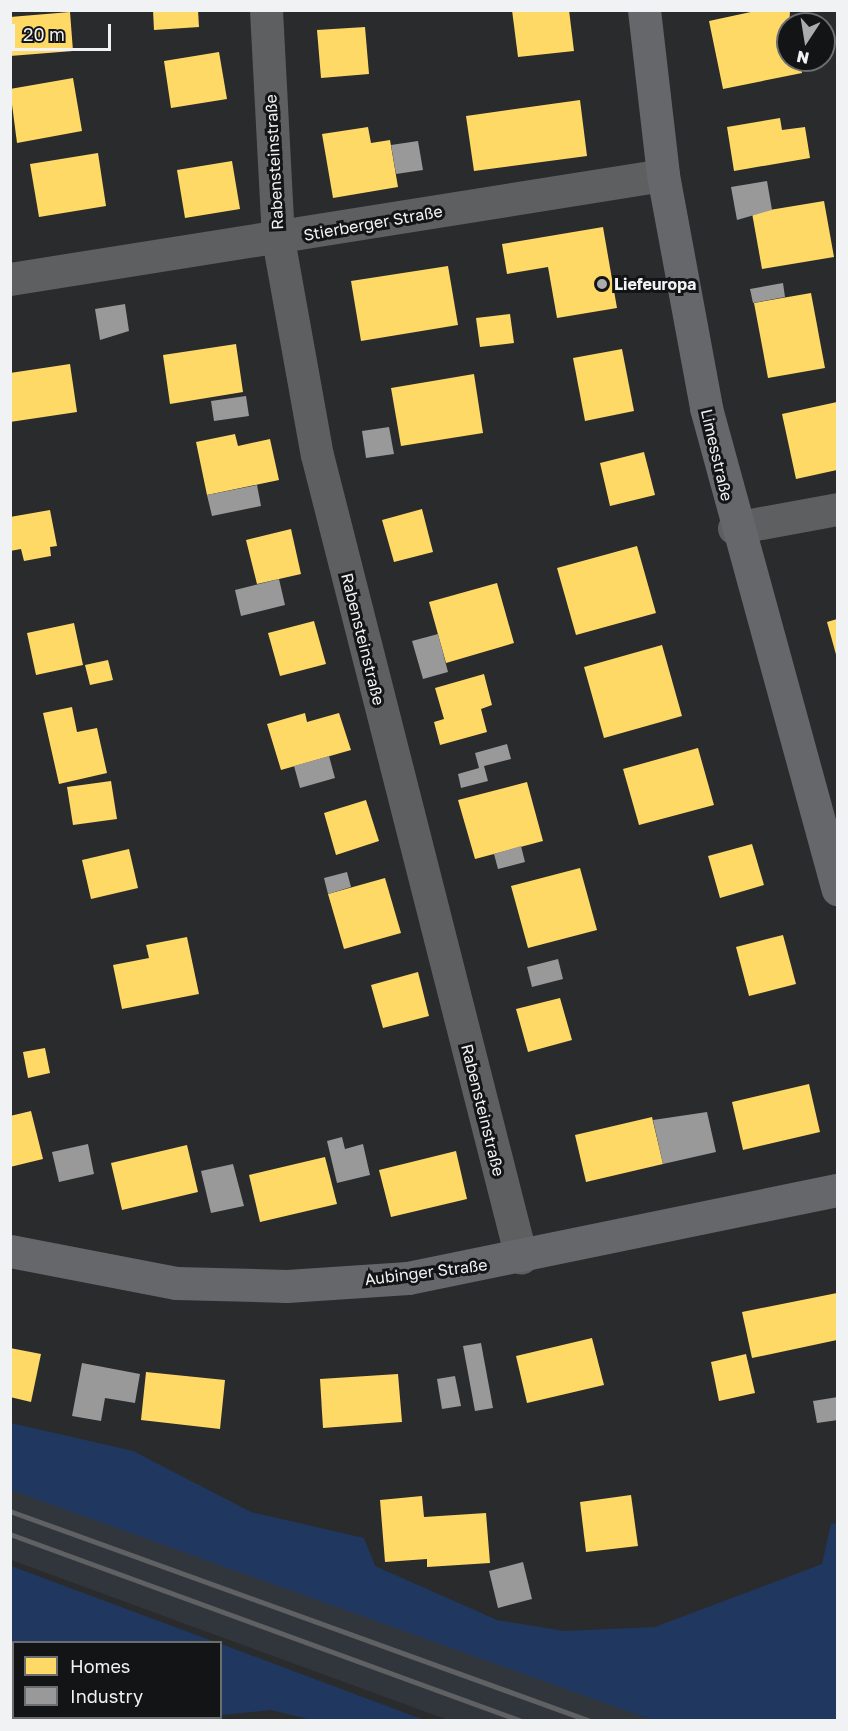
<!DOCTYPE html>
<meta charset="utf-8">
<style>
body{margin:0}
#map{position:relative;width:848px;height:1731px;overflow:hidden;background:#2a2b2d;font-family:"Golos Text",sans-serif}
div>[style]{position:absolute}
.built>*{inset:0;background:#31363d}
.green>*{inset:0;background:#203760}
.homes>*{inset:0;background:#ffd966}
.industry>*{inset:0;background:#999}
.street>*{height:33px;margin:-16.5px;padding:0 16.5px;transform-origin:16.5px;border-radius:16.5px;background:#5e5f60}
.secondary>*{height:33px;margin:-16.5px;padding:0 16.5px;transform-origin:16.5px;border-radius:16.5px;background:#66676a}
.rail>*{height:4.5px;margin:-2.25px;padding:0 2.25px;transform-origin:2.25px;border-radius:2.25px;background:#606163}
.dots>*{width:16px;height:16px;translate:-50% -50%;box-sizing:border-box;border:3px solid #131415;border-radius:50%}
span{translate:-50% -50%;white-space:nowrap;text-align:center;line-height:1.15;-webkit-text-stroke:6px #131415;paint-order:stroke}
.street-label{font-size:16px;color:#f1f2f4}
.poi-label{font-size:16px;color:#f1f2f4;font-weight:700}
.left{translate:0 -50%;text-align:left}
.frame{position:absolute;inset:0;border:12px solid #f1f2f4;pointer-events:none}
.legend{position:absolute;left:12px;top:1641px;width:210px;height:78px;box-sizing:border-box;background:#131415;border:2px solid #6c6d6e;margin:0;padding:8px 10px;list-style:none;font-size:18px;color:#f1f2f4}
.legend li{display:flex;align-items:center;gap:12px;height:30px}
.legend b{width:30px;border:2px solid #6c6d6e}
.north{position:absolute;left:776px;top:12px;width:60px;height:60px;box-sizing:border-box;background:#131415;border:2px solid #6c6d6e;border-radius:50%;rotate:192deg;font-size:16px;font-weight:700;line-height:24px;text-align:center;color:#f1f2f4}
.north::after{content:'';display:block;margin:auto;width:21px;height:27px;background:#abacae;clip-path:polygon(50% 0,100% 100%,50% 72%,0 100%)}
.scale{position:absolute;left:12px;top:24px;width:99px;height:27px;box-sizing:border-box;border:3px solid #f1f2f4;border-top:0;padding-left:8px;font-size:18px;line-height:21px;white-space:nowrap;color:#f1f2f4;-webkit-text-stroke:4px #131415;paint-order:stroke}
</style>
<div id="map">
<div class="built">
<i style="clip-path:polygon(10px 1475px,688px 1720px,448px 1720px,11px 1560px)"></i>
</div>
<div class="green">
<i style="clip-path:polygon(11px 1423px,133px 1451px,251px 1512px,364px 1538px,375px 1566px,497px 1620px,564px 1631px,655px 1627px,822px 1564px,831px 1524px,837px 1523px,837px 1720px,652px 1720px,11px 1490px)"></i>
<i style="clip-path:polygon(11px 1566px,215px 1642px,14px 1642px,13px 1708px)"></i>
<i style="clip-path:polygon(221px 1644px,424px 1720px,312px 1720px,271px 1710px,221px 1715px)"></i>
<i style="clip-path:polygon(19px 1718px,203px 1718px,176px 1720px)"></i>
</div>
<div class="homes">
<i style="clip-path:polygon(153px 10px,198px 10px,199px 27px,154px 30px)"></i>
<i style="clip-path:polygon(512px 10px,569px 10px,574px 51px,518px 57px)"></i>
<i style="clip-path:polygon(760px 10px,790px 10px,788px 60px,800px 60px,802px 73px,723px 89px,709px 21px)"></i>
<i style="clip-path:polygon(70px 12px,73px 51px,10px 56px,10px 17px)"></i>
<i style="clip-path:polygon(365px 27px,369px 74px,321px 78px,317px 30px)"></i>
<i style="clip-path:polygon(219px 52px,227px 99px,171px 108px,164px 61px)"></i>
<i style="clip-path:polygon(73px 78px,82px 131px,17px 143px,10px 89px)"></i>
<i style="clip-path:polygon(580px 100px,587px 156px,474px 171px,466px 116px)"></i>
<i style="clip-path:polygon(780px 118px,782px 130px,805px 127px,810px 158px,734px 171px,727px 127px)"></i>
<i style="clip-path:polygon(368px 127px,371px 143px,390px 140px,398px 187px,333px 198px,322px 134px)"></i>
<i style="clip-path:polygon(98px 153px,106px 206px,39px 217px,30px 164px)"></i>
<i style="clip-path:polygon(232px 161px,240px 209px,185px 218px,177px 170px)"></i>
<i style="clip-path:polygon(824px 201px,834px 257px,762px 269px,752px 213px)"></i>
<i style="clip-path:polygon(603px 227px,617px 308px,557px 318px,548px 267px,507px 274px,502px 244px)"></i>
<i style="clip-path:polygon(448px 266px,458px 325px,361px 341px,351px 281px)"></i>
<i style="clip-path:polygon(811px 293px,825px 368px,768px 378px,754px 303px)"></i>
<i style="clip-path:polygon(510px 314px,514px 343px,480px 347px,476px 318px)"></i>
<i style="clip-path:polygon(236px 344px,243px 392px,170px 404px,163px 355px)"></i>
<i style="clip-path:polygon(622px 349px,634px 411px,585px 421px,573px 358px)"></i>
<i style="clip-path:polygon(70px 364px,77px 412px,10px 422px,10px 373px)"></i>
<i style="clip-path:polygon(474px 374px,483px 433px,401px 446px,391px 388px)"></i>
<i style="clip-path:polygon(837px 402px,837px 470px,796px 479px,782px 414px)"></i>
<i style="clip-path:polygon(235px 434px,238px 446px,270px 439px,279px 480px,207px 495px,196px 442px)"></i>
<i style="clip-path:polygon(644px 452px,655px 495px,610px 506px,600px 463px)"></i>
<i style="clip-path:polygon(422px 509px,433px 552px,394px 562px,382px 520px)"></i>
<i style="clip-path:polygon(50px 510px,57px 546px,50px 547px,51px 556px,24px 561px,21px 549px,10px 551px,10px 517px)"></i>
<i style="clip-path:polygon(291px 529px,301px 574px,257px 584px,246px 540px)"></i>
<i style="clip-path:polygon(637px 546px,656px 613px,576px 635px,557px 568px)"></i>
<i style="clip-path:polygon(497px 583px,514px 643px,446px 663px,429px 602px)"></i>
<i style="clip-path:polygon(837px 619px,837px 658px,827px 622px)"></i>
<i style="clip-path:polygon(314px 621px,326px 664px,280px 676px,268px 633px)"></i>
<i style="clip-path:polygon(74px 623px,83px 665px,36px 675px,27px 633px)"></i>
<i style="clip-path:polygon(662px 645px,682px 716px,604px 738px,584px 667px)"></i>
<i style="clip-path:polygon(108px 660px,113px 680px,90px 685px,85px 665px)"></i>
<i style="clip-path:polygon(484px 674px,492px 705px,481px 709px,487px 732px,440px 745px,434px 722px,444px 719px,435px 688px)"></i>
<i style="clip-path:polygon(72px 707px,77px 732px,97px 728px,107px 773px,59px 784px,43px 713px)"></i>
<i style="clip-path:polygon(305px 713px,307px 722px,339px 713px,351px 750px,281px 770px,267px 724px)"></i>
<i style="clip-path:polygon(698px 748px,714px 805px,639px 825px,623px 769px)"></i>
<i style="clip-path:polygon(111px 781px,117px 819px,73px 825px,67px 787px)"></i>
<i style="clip-path:polygon(527px 782px,543px 841px,475px 859px,458px 800px)"></i>
<i style="clip-path:polygon(366px 800px,379px 841px,336px 855px,324px 813px)"></i>
<i style="clip-path:polygon(752px 844px,764px 885px,720px 898px,708px 856px)"></i>
<i style="clip-path:polygon(129px 849px,138px 888px,91px 899px,82px 860px)"></i>
<i style="clip-path:polygon(580px 868px,597px 930px,528px 948px,511px 886px)"></i>
<i style="clip-path:polygon(385px 878px,401px 933px,344px 949px,328px 894px)"></i>
<i style="clip-path:polygon(783px 935px,796px 984px,749px 996px,736px 947px)"></i>
<i style="clip-path:polygon(187px 937px,199px 994px,122px 1009px,113px 965px,149px 958px,146px 945px)"></i>
<i style="clip-path:polygon(418px 972px,429px 1016px,383px 1028px,371px 985px)"></i>
<i style="clip-path:polygon(560px 998px,572px 1040px,528px 1052px,516px 1009px)"></i>
<i style="clip-path:polygon(45px 1048px,50px 1073px,28px 1078px,23px 1052px)"></i>
<i style="clip-path:polygon(809px 1084px,820px 1132px,743px 1150px,732px 1102px)"></i>
<i style="clip-path:polygon(31px 1111px,43px 1159px,10px 1167px,10px 1116px)"></i>
<i style="clip-path:polygon(652px 1117px,663px 1164px,586px 1182px,575px 1135px)"></i>
<i style="clip-path:polygon(187px 1145px,198px 1192px,122px 1210px,111px 1163px)"></i>
<i style="clip-path:polygon(456px 1151px,467px 1199px,391px 1217px,379px 1170px)"></i>
<i style="clip-path:polygon(325px 1157px,337px 1204px,260px 1222px,249px 1175px)"></i>
<i style="clip-path:polygon(837px 1293px,837px 1340px,752px 1358px,742px 1312px)"></i>
<i style="clip-path:polygon(592px 1338px,604px 1385px,527px 1403px,516px 1356px)"></i>
<i style="clip-path:polygon(10px 1348px,41px 1354px,31px 1402px,10px 1397px)"></i>
<i style="clip-path:polygon(746px 1354px,755px 1393px,719px 1401px,711px 1362px)"></i>
<i style="clip-path:polygon(146px 1372px,225px 1380px,220px 1429px,141px 1420px)"></i>
<i style="clip-path:polygon(398px 1374px,402px 1422px,323px 1428px,320px 1379px)"></i>
<i style="clip-path:polygon(631px 1495px,638px 1546px,586px 1552px,580px 1502px)"></i>
<i style="clip-path:polygon(422px 1496px,424px 1517px,486px 1513px,490px 1563px,427px 1567px,427px 1559px,385px 1562px,380px 1500px)"></i>
</div>
<div class="industry">
<i style="clip-path:polygon(418px 141px,423px 170px,396px 174px,391px 145px)"></i>
<i style="clip-path:polygon(767px 181px,772px 210px,737px 220px,731px 187px)"></i>
<i style="clip-path:polygon(783px 283px,785px 297px,753px 303px,750px 289px)"></i>
<i style="clip-path:polygon(125px 304px,129px 331px,100px 340px,95px 309px)"></i>
<i style="clip-path:polygon(246px 396px,249px 416px,214px 421px,211px 401px)"></i>
<i style="clip-path:polygon(389px 427px,394px 454px,366px 458px,362px 431px)"></i>
<i style="clip-path:polygon(257px 485px,261px 506px,212px 516px,207px 495px)"></i>
<i style="clip-path:polygon(279px 579px,285px 605px,241px 616px,235px 590px)"></i>
<i style="clip-path:polygon(438px 634px,448px 672px,423px 679px,412px 641px)"></i>
<i style="clip-path:polygon(507px 744px,511px 759px,484px 766px,488px 781px,461px 788px,458px 774px,479px 768px,475px 753px)"></i>
<i style="clip-path:polygon(329px 756px,335px 778px,300px 788px,294px 766px)"></i>
<i style="clip-path:polygon(521px 846px,525px 862px,498px 869px,494px 854px)"></i>
<i style="clip-path:polygon(347px 872px,351px 887px,328px 894px,324px 878px)"></i>
<i style="clip-path:polygon(558px 959px,563px 979px,532px 987px,527px 967px)"></i>
<i style="clip-path:polygon(707px 1112px,716px 1152px,663px 1164px,653px 1120px)"></i>
<i style="clip-path:polygon(342px 1137px,345px 1149px,363px 1144px,370px 1175px,337px 1183px,327px 1141px)"></i>
<i style="clip-path:polygon(88px 1144px,94px 1174px,59px 1182px,52px 1152px)"></i>
<i style="clip-path:polygon(233px 1164px,244px 1206px,211px 1213px,201px 1171px)"></i>
<i style="clip-path:polygon(481px 1343px,493px 1408px,475px 1411px,463px 1346px)"></i>
<i style="clip-path:polygon(82px 1363px,140px 1374px,135px 1403px,105px 1398px,101px 1421px,72px 1416px)"></i>
<i style="clip-path:polygon(455px 1376px,461px 1406px,442px 1409px,437px 1379px)"></i>
<i style="clip-path:polygon(838px 1397px,838px 1420px,817px 1423px,813px 1401px)"></i>
<i style="clip-path:polygon(523px 1562px,532px 1599px,498px 1608px,489px 1571px)"></i>
</div>
<div class="street">
<i style="left:266px;top:10px;width:229px;rotate:87deg"></i>
<i style="left:278px;top:239px;width:219px;rotate:79.8deg"></i>
<i style="left:317px;top:455px;width:828px;rotate:75.73deg"></i>
<i style="left:10px;top:279px;width:661px;rotate:-9.05deg"></i>
<i style="left:734px;top:528px;width:106px;rotate:-10.4deg"></i>
</div>
<div class="secondary">
<i style="left:644px;top:10px;width:166px;rotate:83.4deg"></i>
<i style="left:663px;top:175px;width:237px;rotate:79.5deg"></i>
<i style="left:706px;top:408px;width:499px;rotate:74.7deg"></i>
<i style="left:10px;top:1251px;width:169px;rotate:10.9deg"></i>
<i style="left:176px;top:1283px;width:111px;rotate:1.5deg"></i>
<i style="left:287px;top:1286px;width:121px;rotate:-3.8deg"></i>
<i style="left:408px;top:1278px;width:439px;rotate:-11.6deg"></i>
</div>
<div class="rail">
<i style="left:10px;top:1511px;width:615px;rotate:19.88deg"></i>
<i style="left:10px;top:1534px;width:542px;rotate:20.07deg"></i>
</div>
<div class="dots">
<i style="left:602px;top:284px;background:#abacae"></i>
</div>
<div class="street-label">
<span style="left:274px;top:162px;rotate:-93deg">Rabensteinstraße</span>
<span style="left:373px;top:223px;rotate:-10deg">Stierberger Straße</span>
<span style="left:717px;top:455px;rotate:77deg">Limesstraße</span>
<span style="left:363px;top:639px;rotate:76deg">Rabensteinstraße</span>
<span style="left:483px;top:1110px;rotate:76deg">Rabensteinstraße</span>
<span style="left:426px;top:1272px;rotate:-7deg">Aubinger Straße</span>
</div>
<div class="poi-label">
<span class="left" style="left:614px;top:284px">Liefeuropa</span>
</div>
<div class="frame"></div>
<ul class="legend">
<li><b style="height:16px;background:#ffd966"></b>Homes</li>
<li><b style="height:16px;background:#999"></b>Industry</li>
</ul>
<div class="north">N</div>
<div class="scale">20 m</div>
</div>
